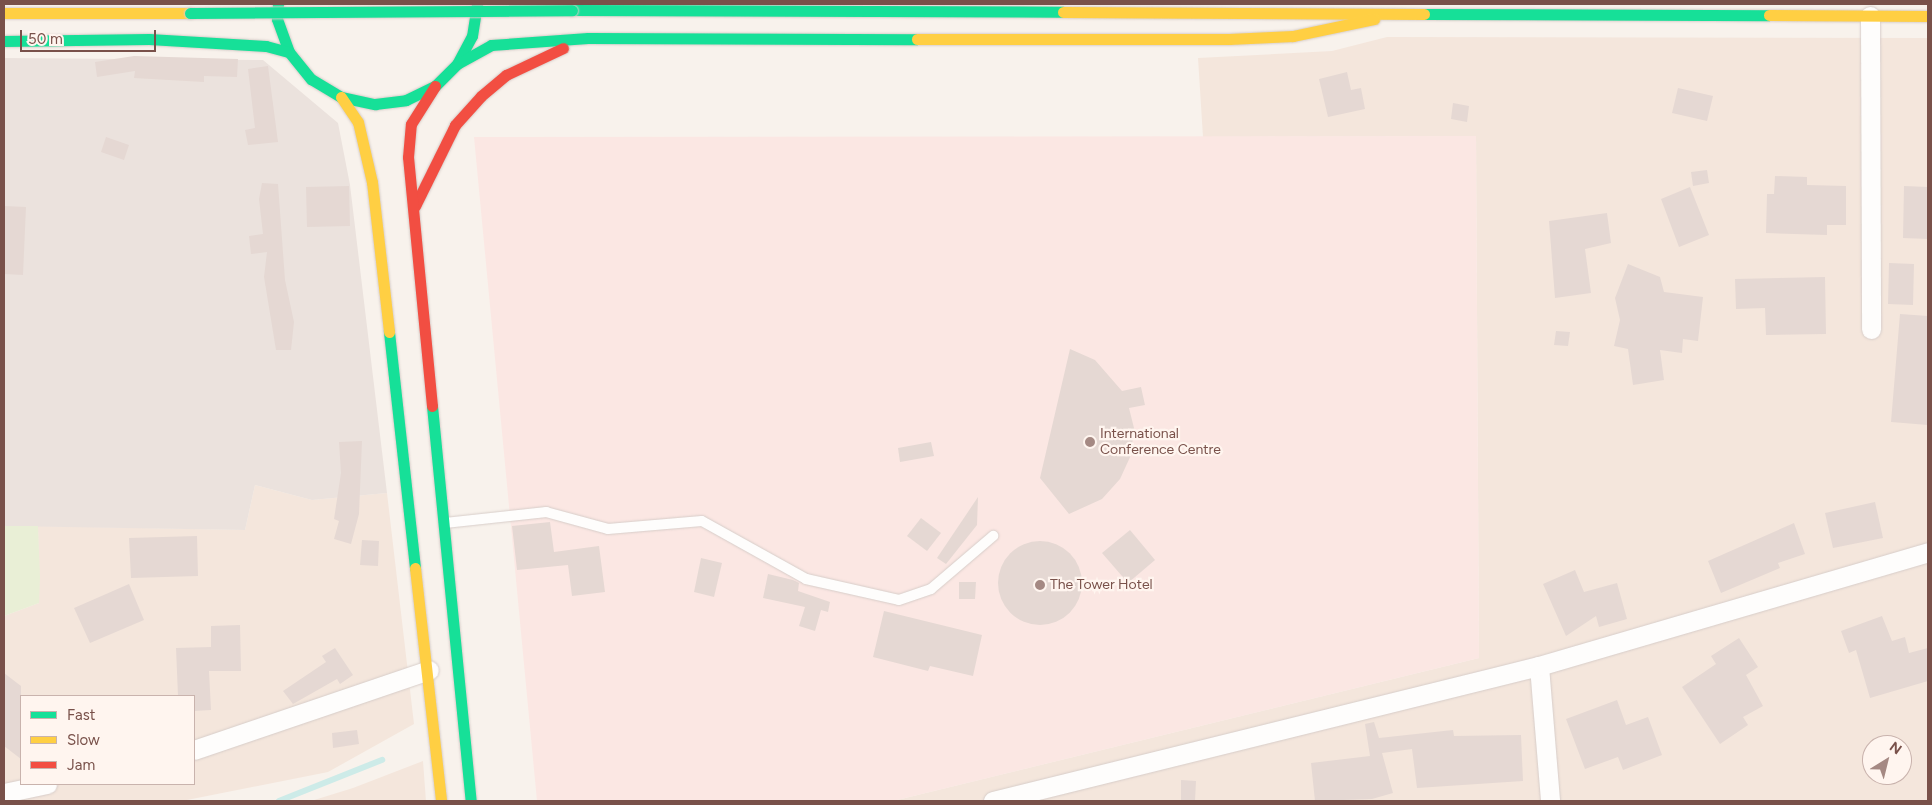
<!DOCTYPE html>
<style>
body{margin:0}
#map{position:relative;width:1932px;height:805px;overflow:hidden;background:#f8f2ec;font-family:Figtree,sans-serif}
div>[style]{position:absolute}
.residential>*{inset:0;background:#f4e6dc}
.commercial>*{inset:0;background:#fbe7e3}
.industrial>*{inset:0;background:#ebe2dd}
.green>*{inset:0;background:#e9efd6}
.stream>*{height:5.5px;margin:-2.75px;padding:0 2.75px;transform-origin:2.75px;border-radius:2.75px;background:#cdebe8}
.building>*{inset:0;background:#e5d8d3}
.round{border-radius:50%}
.roads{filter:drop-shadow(0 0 1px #d7cdc9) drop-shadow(0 0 1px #d7cdc9)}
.lane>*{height:10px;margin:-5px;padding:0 5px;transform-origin:5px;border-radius:5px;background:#fefdfc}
.street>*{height:19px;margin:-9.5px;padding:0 9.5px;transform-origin:9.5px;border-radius:9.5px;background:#fefdfc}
.fast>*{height:11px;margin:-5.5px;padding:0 5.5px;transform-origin:5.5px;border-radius:5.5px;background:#16e098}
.slow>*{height:11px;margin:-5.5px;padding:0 5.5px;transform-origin:5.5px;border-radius:5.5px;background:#ffcf43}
.jam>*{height:11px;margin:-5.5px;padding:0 5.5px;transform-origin:5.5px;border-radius:5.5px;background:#f24e42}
.bridges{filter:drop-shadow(0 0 1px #dacdc9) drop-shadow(0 0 1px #dacdc9)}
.fast-bridge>*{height:11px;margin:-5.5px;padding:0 5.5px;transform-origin:5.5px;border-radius:5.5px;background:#16e098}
.dots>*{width:14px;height:14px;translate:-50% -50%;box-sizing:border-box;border:2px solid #fff5ef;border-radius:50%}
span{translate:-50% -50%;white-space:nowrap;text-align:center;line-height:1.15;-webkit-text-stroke:4.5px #fff5ef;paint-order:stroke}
.poi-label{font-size:14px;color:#79514a}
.left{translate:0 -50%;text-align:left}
.frame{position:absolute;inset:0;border:5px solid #79514a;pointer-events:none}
.legend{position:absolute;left:20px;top:695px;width:175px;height:90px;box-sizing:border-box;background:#fff5ef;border:1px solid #c9b3ad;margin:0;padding:6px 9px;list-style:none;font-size:15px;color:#79514a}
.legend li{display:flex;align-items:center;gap:10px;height:25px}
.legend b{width:25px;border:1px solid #c9b3ad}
.north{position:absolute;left:1862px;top:735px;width:50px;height:50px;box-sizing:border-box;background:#fff5ef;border:1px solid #c9b3ad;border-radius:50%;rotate:36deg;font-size:14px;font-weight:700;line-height:20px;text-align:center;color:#79514a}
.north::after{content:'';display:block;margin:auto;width:18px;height:22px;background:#a58983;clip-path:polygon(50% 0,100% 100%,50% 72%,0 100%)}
.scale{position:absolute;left:20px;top:30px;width:136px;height:22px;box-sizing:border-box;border:2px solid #79514a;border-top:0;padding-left:6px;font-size:15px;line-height:18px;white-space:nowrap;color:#79514a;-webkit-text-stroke:4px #fff5ef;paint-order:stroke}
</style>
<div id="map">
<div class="residential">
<i style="clip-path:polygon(evenodd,1387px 37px,1928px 38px,1928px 801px,893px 801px,1479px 658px,1476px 136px,1203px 137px,1198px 58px,1332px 51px,1387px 37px,1872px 745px,1902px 745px,1902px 775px,1872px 775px,1872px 745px)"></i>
<i style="clip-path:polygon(evenodd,255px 485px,312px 500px,387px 493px,414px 724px,328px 772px,182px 801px,4px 801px,4px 616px,39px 603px,38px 526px,245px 530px,255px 485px,21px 696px,194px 696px,194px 784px,21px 784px,21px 696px)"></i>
<i style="clip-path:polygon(423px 761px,426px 801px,311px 801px,353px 788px)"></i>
</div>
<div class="commercial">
<i style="clip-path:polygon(1476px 136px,1479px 658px,893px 801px,537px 801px,474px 137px)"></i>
</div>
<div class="industrial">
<i style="clip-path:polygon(4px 58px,263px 60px,338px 123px,350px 185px,387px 493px,312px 500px,255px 485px,245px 530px,4px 526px)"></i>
</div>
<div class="green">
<i style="clip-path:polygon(4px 526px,38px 526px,40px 577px,39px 603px,4px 616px)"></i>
</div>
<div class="stream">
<i style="left:279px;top:801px;width:111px;rotate:-21.7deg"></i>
</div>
<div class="building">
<i style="clip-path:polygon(134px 56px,238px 59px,237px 77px,204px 76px,204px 82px,134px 78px,135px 71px,97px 77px,95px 62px)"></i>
<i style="clip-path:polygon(268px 66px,278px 142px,248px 145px,245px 130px,255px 128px,248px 69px)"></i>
<i style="clip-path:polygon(1347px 72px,1351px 90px,1361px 88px,1365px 109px,1328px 117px,1319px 79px)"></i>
<i style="clip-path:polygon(1678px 88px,1713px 96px,1707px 121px,1672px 113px)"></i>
<i style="clip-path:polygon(1453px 103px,1469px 106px,1467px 122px,1451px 119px)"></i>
<i style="clip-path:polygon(106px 137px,129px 145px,124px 160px,101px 152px)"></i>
<i style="clip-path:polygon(1707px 170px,1709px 183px,1693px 186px,1691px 172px)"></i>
<i style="clip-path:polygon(1775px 176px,1807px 177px,1807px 185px,1846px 186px,1846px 225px,1827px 225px,1827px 235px,1766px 233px,1767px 194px,1774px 194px)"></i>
<i style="clip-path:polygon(262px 183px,278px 184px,285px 280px,294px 322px,291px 350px,276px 350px,264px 277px,267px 252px,251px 254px,249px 236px,263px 234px,259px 199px)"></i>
<i style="clip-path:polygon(349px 186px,350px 226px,307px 227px,306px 187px)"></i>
<i style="clip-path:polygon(1904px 186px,1928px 187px,1928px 239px,1903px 238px)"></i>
<i style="clip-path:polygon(1690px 187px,1709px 235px,1679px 247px,1661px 199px)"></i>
<i style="clip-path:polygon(4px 206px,26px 207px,23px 275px,4px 274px)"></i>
<i style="clip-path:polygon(1607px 213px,1611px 243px,1585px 249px,1591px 293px,1555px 298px,1549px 221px)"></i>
<i style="clip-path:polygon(1889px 263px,1914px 264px,1913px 305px,1888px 304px)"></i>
<i style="clip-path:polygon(1628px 264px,1660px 277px,1664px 292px,1703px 297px,1698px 341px,1683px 339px,1682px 353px,1660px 350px,1664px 380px,1633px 385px,1628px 349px,1614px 346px,1620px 320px,1615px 298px)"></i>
<i style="clip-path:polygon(1825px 277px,1826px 334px,1766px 335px,1765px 308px,1736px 309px,1735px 279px)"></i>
<i style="clip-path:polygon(1900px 314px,1928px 316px,1928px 425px,1891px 422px)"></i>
<i style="clip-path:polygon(1556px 331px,1570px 332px,1568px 346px,1554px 345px)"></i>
<i style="clip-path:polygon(1070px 349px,1095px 360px,1122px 391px,1141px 387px,1145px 405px,1129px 408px,1134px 428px,1131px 455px,1120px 479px,1102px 499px,1069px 514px,1040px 478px)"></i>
<i style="clip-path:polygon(362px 441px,359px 514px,351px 544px,334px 539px,339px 521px,334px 519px,341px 473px,339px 442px)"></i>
<i style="clip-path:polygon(931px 442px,934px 456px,900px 462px,898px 448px)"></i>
<i style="clip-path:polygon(978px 497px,977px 525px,946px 564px,937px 558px)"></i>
<i style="clip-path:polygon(1875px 502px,1883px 538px,1833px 548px,1825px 513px)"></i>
<i style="clip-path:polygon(921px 518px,941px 533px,927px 551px,907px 536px)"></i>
<i style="clip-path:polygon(550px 522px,554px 552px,599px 546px,605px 592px,572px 596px,568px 565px,517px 570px,512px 526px)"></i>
<i style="clip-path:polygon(1794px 523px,1805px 554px,1778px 563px,1780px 568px,1721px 593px,1708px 561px)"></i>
<i style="clip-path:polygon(1130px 530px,1155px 560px,1128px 583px,1102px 553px)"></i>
<i style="clip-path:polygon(197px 536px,198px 576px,131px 578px,129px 538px)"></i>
<i style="clip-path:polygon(362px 540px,379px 541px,378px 566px,360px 565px)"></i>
<i class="round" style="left:998px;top:541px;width:84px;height:84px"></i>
<i style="clip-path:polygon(701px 558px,722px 563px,714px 597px,694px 592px)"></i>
<i style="clip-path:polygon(1575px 570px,1584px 592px,1617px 583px,1627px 619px,1599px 627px,1596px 616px,1566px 636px,1543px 584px)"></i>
<i style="clip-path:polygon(768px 574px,793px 580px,799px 583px,798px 591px,830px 602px,828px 612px,821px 610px,815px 631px,799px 626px,805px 607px,763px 598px)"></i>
<i style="clip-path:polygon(959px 582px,976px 582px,975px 599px,959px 599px)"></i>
<i style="clip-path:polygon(129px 584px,144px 620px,90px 643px,74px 608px)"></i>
<i style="clip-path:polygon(884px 611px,982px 635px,973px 676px,930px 666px,928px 671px,873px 657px)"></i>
<i style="clip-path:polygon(1882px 616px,1892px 641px,1905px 637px,1909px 653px,1928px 648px,1928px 681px,1870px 698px,1856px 650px,1849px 653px,1841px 631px)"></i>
<i style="clip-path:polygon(240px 625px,241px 671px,209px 671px,211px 710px,194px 711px,194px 696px,178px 696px,176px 648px,211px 647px,211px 626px)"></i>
<i style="clip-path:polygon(1739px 638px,1758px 667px,1746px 675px,1763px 706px,1743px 717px,1748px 725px,1720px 744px,1682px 687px,1716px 664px,1711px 656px)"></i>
<i style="clip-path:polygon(335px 648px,353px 675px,340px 684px,337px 679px,293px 704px,283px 691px,326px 662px,322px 656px)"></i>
<i style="clip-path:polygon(4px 673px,21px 686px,21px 759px,4px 746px)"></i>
<i style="clip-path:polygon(1617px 700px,1626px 725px,1648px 717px,1662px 755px,1623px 770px,1618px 757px,1585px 769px,1566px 719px)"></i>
<i style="clip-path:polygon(1374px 722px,1379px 738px,1453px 730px,1454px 736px,1521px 735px,1523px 781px,1417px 788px,1412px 749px,1382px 753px,1393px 793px,1372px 799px,1315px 801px,1311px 763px,1370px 756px,1365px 724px)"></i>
<i style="clip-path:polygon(357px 730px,359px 744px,333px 748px,332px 733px)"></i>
<i style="clip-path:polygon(1181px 780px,1196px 781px,1195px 801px,1181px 801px)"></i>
</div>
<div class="roads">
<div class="lane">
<i style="left:445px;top:523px;width:102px;rotate:-6.2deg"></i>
<i style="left:546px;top:512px;width:64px;rotate:15.3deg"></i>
<i style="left:608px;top:529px;width:94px;rotate:-4.9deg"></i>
<i style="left:702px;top:521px;width:119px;rotate:29.1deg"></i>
<i style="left:806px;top:579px;width:95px;rotate:12.7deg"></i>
<i style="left:899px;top:600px;width:34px;rotate:-19deg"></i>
<i style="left:931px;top:589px;width:82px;rotate:-40.5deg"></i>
</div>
<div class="street">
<i style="left:1870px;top:16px;width:313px;rotate:89.8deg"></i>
<i style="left:1539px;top:666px;width:135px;rotate:85.3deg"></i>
<i style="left:194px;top:750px;width:248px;rotate:-18.8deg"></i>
<i style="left:4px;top:793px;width:44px;rotate:-11.8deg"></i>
<i style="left:993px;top:801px;width:562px;rotate:-13.89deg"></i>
<i style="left:1539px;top:666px;width:405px;rotate:-16.3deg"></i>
</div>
<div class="fast">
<i style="left:278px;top:4px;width:15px;rotate:94deg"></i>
<i style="left:277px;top:19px;width:35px;rotate:70deg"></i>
<i style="left:289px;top:52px;width:35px;rotate:51deg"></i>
<i style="left:311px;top:79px;width:35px;rotate:31deg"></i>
<i style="left:341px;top:97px;width:35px;rotate:12deg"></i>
<i style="left:375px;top:104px;width:31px;rotate:-7deg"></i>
<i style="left:406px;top:100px;width:32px;rotate:-26deg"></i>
<i style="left:435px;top:86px;width:31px;rotate:-45deg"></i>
<i style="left:457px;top:64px;width:32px;rotate:-62deg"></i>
<i style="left:472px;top:36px;width:32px;rotate:-81deg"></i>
<i style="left:572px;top:10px;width:491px;rotate:0.2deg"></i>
<i style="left:1424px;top:14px;width:345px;rotate:0.2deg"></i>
<i style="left:4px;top:41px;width:145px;rotate:-0.8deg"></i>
<i style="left:149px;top:39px;width:117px;rotate:3.4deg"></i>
<i style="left:266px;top:46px;width:24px;rotate:15deg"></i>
<i style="left:457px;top:64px;width:39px;rotate:-29deg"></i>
<i style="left:491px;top:45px;width:97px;rotate:-4.1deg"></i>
<i style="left:588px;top:38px;width:329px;rotate:0.2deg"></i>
<i style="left:389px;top:332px;width:237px;rotate:83.7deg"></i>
<i style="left:432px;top:406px;width:397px;rotate:84.4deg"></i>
</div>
<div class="slow">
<i style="left:1063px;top:12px;width:361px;rotate:0.3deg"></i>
<i style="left:4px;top:13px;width:186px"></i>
<i style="left:1769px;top:15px;width:159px;rotate:0.4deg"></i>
<i style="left:917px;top:39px;width:312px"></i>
<i style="left:1229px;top:39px;width:64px;rotate:-2.7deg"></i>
<i style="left:1293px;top:36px;width:83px;rotate:-11.9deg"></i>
<i style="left:341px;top:97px;width:30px;rotate:56deg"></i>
<i style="left:358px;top:122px;width:62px;rotate:76.9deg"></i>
<i style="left:372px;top:182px;width:151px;rotate:83.5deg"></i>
<i style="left:415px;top:568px;width:234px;rotate:83.6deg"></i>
</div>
<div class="jam">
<i style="left:415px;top:206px;width:90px;rotate:-63.7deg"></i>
<i style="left:455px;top:125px;width:39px;rotate:-48deg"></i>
<i style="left:481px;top:96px;width:33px;rotate:-40deg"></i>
<i style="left:506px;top:75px;width:63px;rotate:-25.3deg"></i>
<i style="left:432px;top:406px;width:250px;rotate:-95.5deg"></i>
<i style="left:408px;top:157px;width:33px;rotate:-85deg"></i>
<i style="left:411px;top:124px;width:45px;rotate:-57.7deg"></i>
</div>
</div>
<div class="bridges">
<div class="fast-bridge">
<i style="left:190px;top:13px;width:382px;rotate:-0.4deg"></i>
</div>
</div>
<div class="dots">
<i style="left:1090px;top:442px;background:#a58983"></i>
<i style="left:1040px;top:585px;background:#a58983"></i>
</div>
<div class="poi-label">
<span class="left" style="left:1100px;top:442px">International<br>Conference Centre</span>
<span class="left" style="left:1050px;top:585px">The Tower Hotel</span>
</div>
<div class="frame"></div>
<ul class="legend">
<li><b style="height:6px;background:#16e098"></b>Fast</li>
<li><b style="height:6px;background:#ffcf43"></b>Slow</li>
<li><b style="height:6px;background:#f24e42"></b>Jam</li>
</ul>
<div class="north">N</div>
<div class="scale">50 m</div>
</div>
